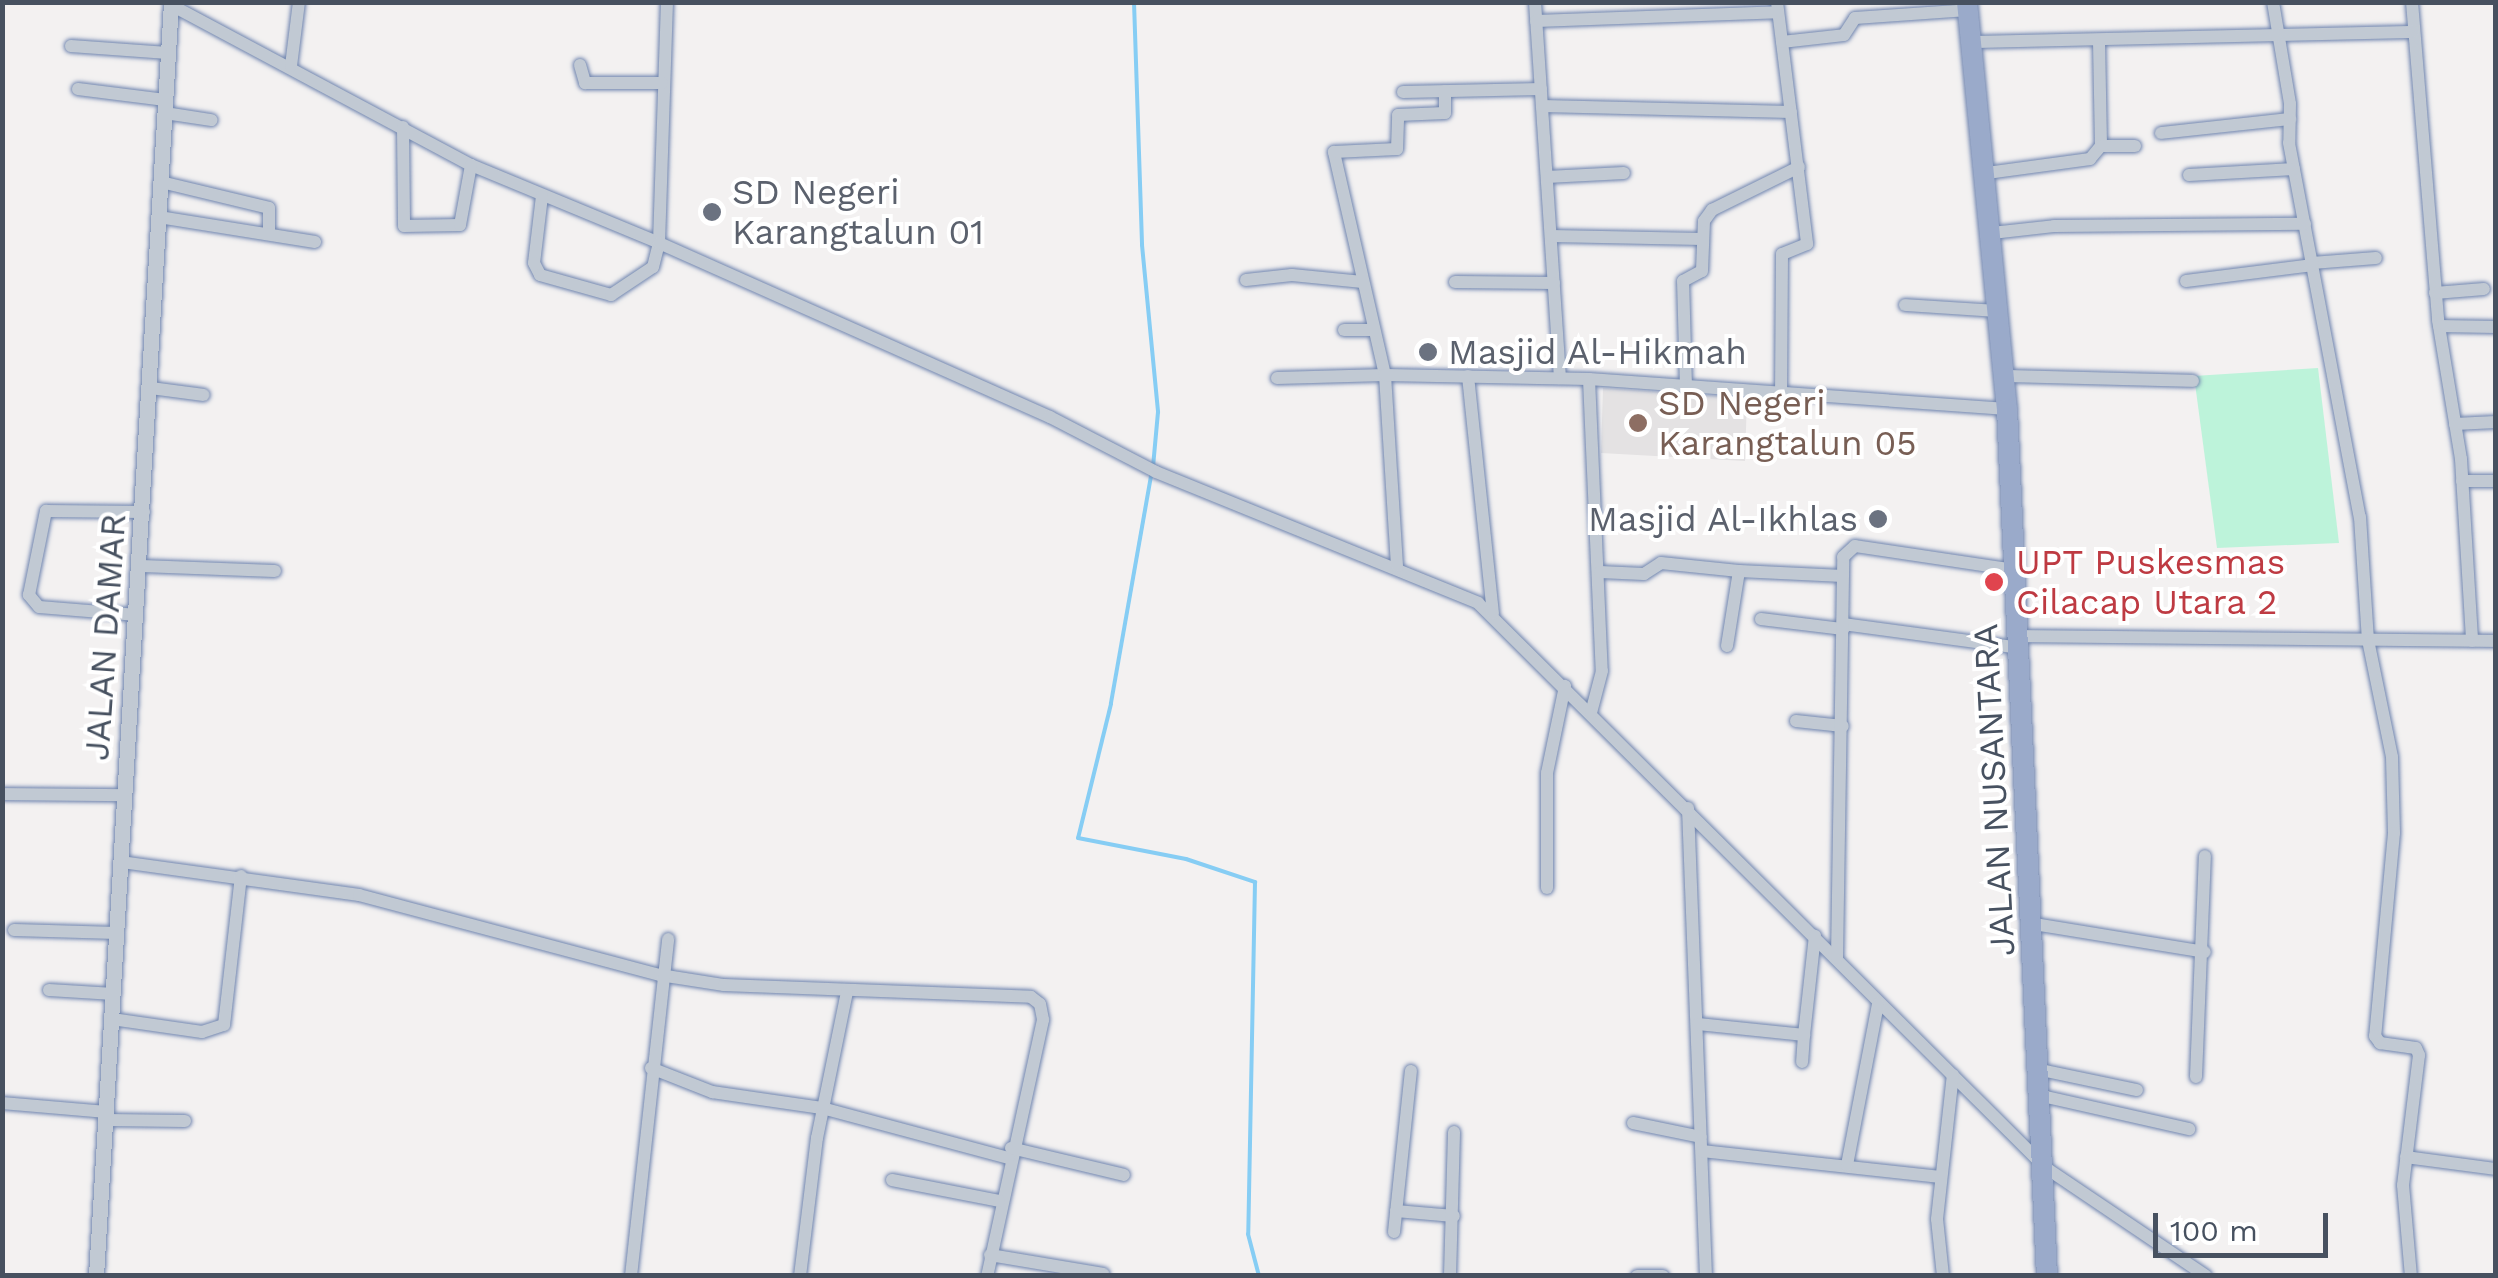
<!DOCTYPE html>
<style>
body{margin:0}
#map{position:relative;width:2498px;height:1278px;overflow:hidden;background:#f3f1f1;font-family:"Work Sans",sans-serif}
div>[style]{position:absolute}
.education>*{inset:0;background:#e4e2e3}
.green>*{inset:0;background:#bdf3da}
.stream>*{height:4px;margin:-2px;padding:0 2px;transform-origin:2px;border-radius:2px;background:#86cdf4}
.roads{filter:drop-shadow(0 0 2px #7085af) drop-shadow(0 0 2px #7085af)}
.minor>*{height:12px;margin:-6px;padding:0 6px;transform-origin:6px;border-radius:6px;background:#c1c9d3}
.tertiary>*{height:15px;margin:-7.5px;padding:0 7.5px;transform-origin:7.5px;border-radius:7.5px;background:#c1c9d3}
.trunk>*{height:20px;margin:-10px;padding:0 10px;transform-origin:10px;border-radius:10px;background:#9aaaca}
.dots>*{width:28px;height:28px;translate:-50% -50%;box-sizing:border-box;border:5px solid #fff;border-radius:50%}
span{translate:-50% -50%;white-space:nowrap;text-align:center;line-height:1.15;-webkit-text-stroke:8px #fff;paint-order:stroke}
.worship-label{font-size:35px;color:#5b616d}
.left{translate:0 -50%;text-align:left}
.right{translate:-100% -50%;text-align:right}
.education-label{font-size:35px;color:#785e54}
.health-label{font-size:35px;color:#be3a42}
.street-label{font-size:35px;color:#475160}
.frame{position:absolute;inset:0;border:5px solid #475160;pointer-events:none}
.scale{position:absolute;left:2153px;top:1213px;width:175px;height:45px;box-sizing:border-box;border:5px solid #475160;border-top:0;padding-left:12px;font-size:30px;line-height:35px;white-space:nowrap;color:#475160;-webkit-text-stroke:8px #fff;paint-order:stroke}
</style>
<div id="map">
<div class="education">
<i style="clip-path:polygon(1603px 388px,1676px 393px,1676px 416px,1678px 394px,1747px 397px,1745px 461px,1601px 453px)"></i>
</div>
<div class="green">
<i style="clip-path:polygon(2318px 368px,2339px 543px,2217px 548px,2194px 376px)"></i>
</div>
<div class="stream">
<i style="left:1134px;top:2px;width:243px;rotate:88.1deg"></i>
<i style="left:1142px;top:245px;width:168px;rotate:84.5deg"></i>
<i style="left:1158px;top:412px;width:55px;rotate:95.2deg"></i>
<i style="left:1151px;top:476px;width:231px;rotate:100deg"></i>
<i style="left:1111px;top:704px;width:138px;rotate:103.8deg"></i>
<i style="left:1078px;top:838px;width:110px;rotate:11deg"></i>
<i style="left:1186px;top:859px;width:73px;rotate:18.4deg"></i>
<i style="left:1255px;top:882px;width:352px;rotate:91.1deg"></i>
<i style="left:1248px;top:1234px;width:43px;rotate:75.3deg"></i>
</div>
<div class="roads">
<div class="minor">
<i style="left:1535px;top:2px;width:377px;rotate:86.2deg"></i>
<i style="left:1777px;top:2px;width:244px;rotate:82.9deg"></i>
<i style="left:1807px;top:244px;width:27px;rotate:158deg"></i>
<i style="left:1782px;top:254px;width:141px;rotate:90.4deg"></i>
<i style="left:2273px;top:2px;width:103px;rotate:80.5deg"></i>
<i style="left:2290px;top:104px;width:39px;rotate:91deg"></i>
<i style="left:2289px;top:143px;width:381px;rotate:79.3deg"></i>
<i style="left:2360px;top:517px;width:123px;rotate:86.3deg"></i>
<i style="left:2368px;top:640px;width:119px;rotate:78.4deg"></i>
<i style="left:2392px;top:757px;width:76px;rotate:88.5deg"></i>
<i style="left:2394px;top:833px;width:204px;rotate:95.3deg"></i>
<i style="left:2375px;top:1036px;width:9px;rotate:54deg"></i>
<i style="left:2380px;top:1043px;width:36px;rotate:8deg"></i>
<i style="left:2416px;top:1048px;width:8px;rotate:67deg"></i>
<i style="left:2419px;top:1055px;width:131px;rotate:97deg"></i>
<i style="left:2403px;top:1185px;width:91px;rotate:85deg"></i>
<i style="left:2412px;top:2px;width:319px;rotate:85.3deg"></i>
<i style="left:2438px;top:320px;width:141px;rotate:80.6deg"></i>
<i style="left:2461px;top:459px;width:182px;rotate:86.5deg"></i>
<i style="left:171px;top:5px;width:340px;rotate:28.1deg"></i>
<i style="left:471px;top:165px;width:204px;rotate:22.5deg"></i>
<i style="left:659px;top:243px;width:241px;rotate:-88.1deg"></i>
<i style="left:1536px;top:21px;width:242px;rotate:-2.1deg"></i>
<i style="left:2099px;top:41px;width:105px;rotate:88.9deg"></i>
<i style="left:1782px;top:42px;width:62px;rotate:-6.4deg"></i>
<i style="left:1844px;top:35px;width:20px;rotate:-57deg"></i>
<i style="left:1855px;top:18px;width:113px;rotate:-4deg"></i>
<i style="left:1971px;top:42px;width:443px;rotate:-1.3deg"></i>
<i style="left:71px;top:46px;width:97px;rotate:4.1deg"></i>
<i style="left:580px;top:65px;width:19px;rotate:74deg"></i>
<i style="left:585px;top:83px;width:77px"></i>
<i style="left:291px;top:66px;width:64px;rotate:-82.9deg"></i>
<i style="left:78px;top:89px;width:88px;rotate:7.2deg"></i>
<i style="left:1403px;top:92px;width:138px;rotate:-1.2deg"></i>
<i style="left:1542px;top:106px;width:249px;rotate:1.4deg"></i>
<i style="left:165px;top:113px;width:47px;rotate:8.7deg"></i>
<i style="left:403px;top:127px;width:99px;rotate:89.4deg"></i>
<i style="left:404px;top:226px;width:56px;rotate:-1deg"></i>
<i style="left:460px;top:225px;width:61px;rotate:-79.6deg"></i>
<i style="left:2161px;top:133px;width:130px;rotate:-6.2deg"></i>
<i style="left:1987px;top:173px;width:104px;rotate:-7.7deg"></i>
<i style="left:2090px;top:159px;width:17px;rotate:-50deg"></i>
<i style="left:2101px;top:146px;width:34px"></i>
<i style="left:2189px;top:175px;width:105px;rotate:-3.3deg"></i>
<i style="left:1547px;top:177px;width:77px;rotate:-3deg"></i>
<i style="left:161px;top:182px;width:111px;rotate:13.5deg"></i>
<i style="left:269px;top:208px;width:25px;rotate:90deg"></i>
<i style="left:542px;top:196px;width:67px;rotate:96.8deg"></i>
<i style="left:534px;top:263px;width:13px;rotate:63deg"></i>
<i style="left:540px;top:275px;width:74px;rotate:15.7deg"></i>
<i style="left:611px;top:295px;width:50px;rotate:-33.7deg"></i>
<i style="left:653px;top:267px;width:25px;rotate:-76deg"></i>
<i style="left:659px;top:243px;width:428px;rotate:24deg"></i>
<i style="left:1050px;top:417px;width:119px;rotate:27.4deg"></i>
<i style="left:1156px;top:472px;width:348px;rotate:22.1deg"></i>
<i style="left:1478px;top:603px;width:801px;rotate:44.85deg"></i>
<i style="left:2046px;top:1168px;width:193px;rotate:34deg"></i>
<i style="left:159px;top:217px;width:158px;rotate:9.1deg"></i>
<i style="left:1992px;top:233px;width:62px;rotate:-6.4deg"></i>
<i style="left:2054px;top:226px;width:251px;rotate:-0.5deg"></i>
<i style="left:1551px;top:236px;width:151px;rotate:1.1deg"></i>
<i style="left:2312px;top:263px;width:64px;rotate:-4.5deg"></i>
<i style="left:1246px;top:280px;width:46px;rotate:-6.2deg"></i>
<i style="left:1292px;top:275px;width:71px;rotate:5.6deg"></i>
<i style="left:2186px;top:281px;width:128px;rotate:-7.2deg"></i>
<i style="left:1455px;top:282px;width:99px;rotate:0.6deg"></i>
<i style="left:2435px;top:293px;width:49px;rotate:-4.7deg"></i>
<i style="left:1905px;top:305px;width:94px;rotate:3.7deg"></i>
<i style="left:2439px;top:326px;width:57px;rotate:1deg"></i>
<i style="left:1344px;top:330px;width:30px"></i>
<i style="left:1468px;top:376px;width:239px;rotate:84deg"></i>
<i style="left:2004px;top:376px;width:189px;rotate:1.5deg"></i>
<i style="left:1277px;top:378px;width:108px;rotate:-1.6deg"></i>
<i style="left:1385px;top:375px;width:229px;rotate:-102.9deg"></i>
<i style="left:1334px;top:152px;width:63px;rotate:-2.7deg"></i>
<i style="left:1397px;top:149px;width:34px;rotate:-88deg"></i>
<i style="left:1398px;top:115px;width:47px;rotate:-2.4deg"></i>
<i style="left:1445px;top:113px;width:22px;rotate:-90deg"></i>
<i style="left:1589px;top:379px;width:292px;rotate:87.5deg"></i>
<i style="left:1602px;top:671px;width:43px;rotate:104.7deg"></i>
<i style="left:1686px;top:387px;width:106px;rotate:-91.6deg"></i>
<i style="left:1683px;top:281px;width:21px;rotate:-28deg"></i>
<i style="left:1702px;top:271px;width:50px;rotate:-87.7deg"></i>
<i style="left:1704px;top:221px;width:14px;rotate:-54deg"></i>
<i style="left:1712px;top:210px;width:97px;rotate:-26.3deg"></i>
<i style="left:151px;top:388px;width:53px;rotate:7.5deg"></i>
<i style="left:2455px;top:424px;width:41px;rotate:-2.8deg"></i>
<i style="left:2462px;top:481px;width:34px"></i>
<i style="left:141px;top:566px;width:134px;rotate:2.1deg"></i>
<i style="left:1397px;top:566px;width:191px;rotate:-93.6deg"></i>
<i style="left:1385px;top:375px;width:204px;rotate:1.1deg"></i>
<i style="left:1589px;top:379px;width:419px;rotate:4.1deg"></i>
<i style="left:1739px;top:571px;width:104px;rotate:2.8deg"></i>
<i style="left:1600px;top:572px;width:44px;rotate:2.6deg"></i>
<i style="left:1644px;top:574px;width:20px;rotate:-33deg"></i>
<i style="left:1661px;top:563px;width:78px;rotate:5.9deg"></i>
<i style="left:1739px;top:571px;width:76px;rotate:99.1deg"></i>
<i style="left:137px;top:615px;width:98px;rotate:-175.3deg"></i>
<i style="left:39px;top:607px;width:16px;rotate:-130deg"></i>
<i style="left:29px;top:595px;width:86px;rotate:-78.6deg"></i>
<i style="left:46px;top:511px;width:98px;rotate:0.6deg"></i>
<i style="left:1761px;top:619px;width:83px;rotate:7deg"></i>
<i style="left:1843px;top:624px;width:179px;rotate:7.7deg"></i>
<i style="left:2019px;top:636px;width:477px;rotate:0.6deg"></i>
<i style="left:1796px;top:721px;width:47px;rotate:6.1deg"></i>
<i style="left:2px;top:794px;width:123px;rotate:0.5deg"></i>
<i style="left:1688px;top:808px;width:468px;rotate:87.8deg"></i>
<i style="left:121px;top:862px;width:240px;rotate:7.9deg"></i>
<i style="left:359px;top:895px;width:311px;rotate:14.9deg"></i>
<i style="left:660px;top:975px;width:65px;rotate:8.9deg"></i>
<i style="left:724px;top:985px;width:307px;rotate:2.2deg"></i>
<i style="left:1031px;top:997px;width:11px;rotate:38deg"></i>
<i style="left:1040px;top:1004px;width:16px;rotate:79deg"></i>
<i style="left:1043px;top:1020px;width:262px;rotate:102.3deg"></i>
<i style="left:1547px;top:888px;width:115px;rotate:-90deg"></i>
<i style="left:1547px;top:773px;width:89px;rotate:-78.3deg"></i>
<i style="left:2034px;top:924px;width:173px;rotate:9.3deg"></i>
<i style="left:14px;top:930px;width:103px;rotate:1.7deg"></i>
<i style="left:1837px;top:958px;width:401px;rotate:-89.1deg"></i>
<i style="left:1843px;top:557px;width:16px;rotate:-43deg"></i>
<i style="left:1855px;top:546px;width:162px;rotate:8.5deg"></i>
<i style="left:49px;top:990px;width:65px;rotate:3.5deg"></i>
<i style="left:112px;top:1019px;width:91px;rotate:8.2deg"></i>
<i style="left:202px;top:1032px;width:23px;rotate:-18deg"></i>
<i style="left:224px;top:1025px;width:150px;rotate:-83.5deg"></i>
<i style="left:1698px;top:1024px;width:107px;rotate:5.9deg"></i>
<i style="left:1804px;top:1035px;width:27px;rotate:94deg"></i>
<i style="left:1804px;top:1035px;width:100px;rotate:-83.7deg"></i>
<i style="left:651px;top:1068px;width:66px;rotate:21.5deg"></i>
<i style="left:712px;top:1092px;width:111px;rotate:8.3deg"></i>
<i style="left:822px;top:1108px;width:193px;rotate:15deg"></i>
<i style="left:2041px;top:1070px;width:98px;rotate:11.8deg"></i>
<i style="left:2196px;top:1077px;width:221px;rotate:-87.7deg"></i>
<i style="left:2042px;top:1096px;width:151px;rotate:12.7deg"></i>
<i style="left:2px;top:1103px;width:105px;rotate:4.9deg"></i>
<i style="left:107px;top:1120px;width:78px;rotate:0.7deg"></i>
<i style="left:1633px;top:1123px;width:69px;rotate:11.6deg"></i>
<i style="left:1011px;top:1148px;width:116px;rotate:13.4deg"></i>
<i style="left:1702px;top:1151px;width:240px;rotate:6.2deg"></i>
<i style="left:2406px;top:1157px;width:91px;rotate:7.6deg"></i>
<i style="left:1847px;top:1165px;width:164px;rotate:-79.1deg"></i>
<i style="left:892px;top:1180px;width:109px;rotate:11.1deg"></i>
<i style="left:1396px;top:1211px;width:58px;rotate:4.9deg"></i>
<i style="left:1394px;top:1232px;width:162px;rotate:-84deg"></i>
<i style="left:990px;top:1255px;width:115px;rotate:9.5deg"></i>
<i style="left:631px;top:1276px;width:339px;rotate:-83.7deg"></i>
<i style="left:800px;top:1276px;width:139px;rotate:-83deg"></i>
<i style="left:817px;top:1138px;width:149px;rotate:-78.4deg"></i>
<i style="left:1450px;top:1276px;width:144px;rotate:-88.4deg"></i>
<i style="left:1637px;top:1276px;width:26px"></i>
<i style="left:1943px;top:1276px;width:57px;rotate:-96deg"></i>
<i style="left:1937px;top:1219px;width:145px;rotate:-83.7deg"></i>
</div>
<div class="tertiary">
<i style="left:96px;top:1276px;width:1276px;rotate:-86.63deg"></i>
</div>
<div class="trunk">
<i style="left:1967px;top:2px;width:409px;rotate:84.4deg"></i>
<i style="left:2007px;top:409px;width:868px;rotate:87.36deg"></i>
</div>
</div>
<div class="dots">
<i style="left:712px;top:212px;background:#6b7280"></i>
<i style="left:1428px;top:352px;background:#6b7280"></i>
<i style="left:1638px;top:423px;background:#8d6e63"></i>
<i style="left:1878px;top:519px;background:#6b7280"></i>
<i style="left:1994px;top:582px;background:#e0444e"></i>
</div>
<div class="worship-label">
<span class="left" style="left:732px;top:212px">SD Negeri<br>Karangtalun 01</span>
<span class="left" style="left:1448px;top:352px">Masjid Al-Hikmah</span>
<span class="right" style="left:1858px;top:519px">Masjid Al-Ikhlas</span>
</div>
<div class="education-label">
<span class="left" style="left:1658px;top:423px">SD Negeri<br>Karangtalun 05</span>
</div>
<div class="health-label">
<span class="left" style="left:2016px;top:582px">UPT Puskesmas<br>Cilacap Utara 2</span>
</div>
<div class="street-label">
<span style="left:105px;top:637px;rotate:-86deg">JALAN DAMAR</span>
<span style="left:1994px;top:790px;rotate:-93deg">JALAN NUSANTARA</span>
</div>
<div class="frame"></div>
<div class="scale">100 m</div>
</div>
